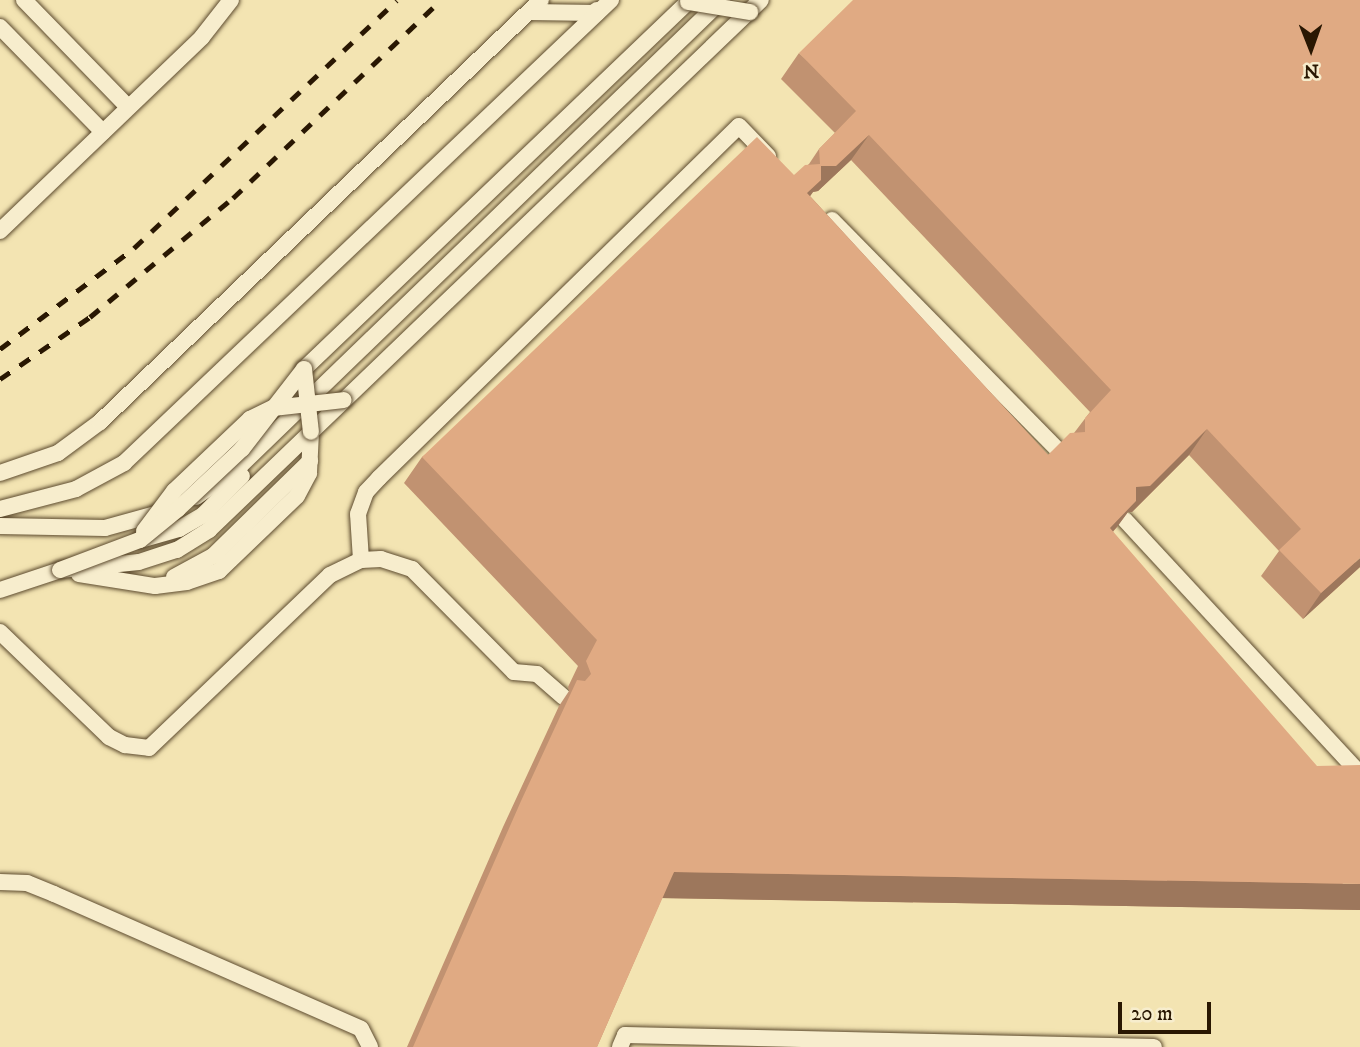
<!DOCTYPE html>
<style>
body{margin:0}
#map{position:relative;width:1360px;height:1047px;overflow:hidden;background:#f3e4b2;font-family:"IM FELL DW Pica",serif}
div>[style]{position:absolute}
.roads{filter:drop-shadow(0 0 2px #5c4a2e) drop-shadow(0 0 2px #5c4a2e)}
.lane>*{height:16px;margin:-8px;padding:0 8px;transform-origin:8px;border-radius:8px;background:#f7edcd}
.rail>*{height:5px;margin-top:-2.5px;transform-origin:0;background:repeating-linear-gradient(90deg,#291702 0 12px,transparent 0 24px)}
.bridges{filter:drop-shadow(0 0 2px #5c4a2e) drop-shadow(0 0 2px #5c4a2e)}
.lane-bridge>*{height:16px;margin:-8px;padding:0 8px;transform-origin:8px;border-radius:8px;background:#f7edcd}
.wall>*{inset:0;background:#c19271}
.shaded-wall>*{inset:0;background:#9d775c}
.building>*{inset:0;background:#e0aa83}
span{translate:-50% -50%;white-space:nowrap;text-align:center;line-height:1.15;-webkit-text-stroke:5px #f7edcd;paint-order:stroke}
.north{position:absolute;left:1276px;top:14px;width:70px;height:70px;-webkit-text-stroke:5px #f7edcd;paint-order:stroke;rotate:179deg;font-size:19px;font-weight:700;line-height:28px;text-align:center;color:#291702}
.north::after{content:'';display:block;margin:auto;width:24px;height:32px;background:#291702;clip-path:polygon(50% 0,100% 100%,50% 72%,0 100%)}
.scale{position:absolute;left:1118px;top:1002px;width:93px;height:32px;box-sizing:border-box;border:4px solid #291702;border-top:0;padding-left:9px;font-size:21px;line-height:24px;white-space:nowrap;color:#291702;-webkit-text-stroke:5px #f7edcd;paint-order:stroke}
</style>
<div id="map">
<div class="roads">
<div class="lane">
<i style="left:24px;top:0;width:149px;rotate:45.8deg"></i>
<i style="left:529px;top:12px;width:68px;rotate:0.8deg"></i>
<i style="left:597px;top:13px;width:3px;rotate:-90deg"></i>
<i style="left:0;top:27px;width:147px;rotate:45.6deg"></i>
<i style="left:832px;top:220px;width:324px;rotate:45.5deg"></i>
<i style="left:0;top:231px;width:280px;rotate:-43.8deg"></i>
<i style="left:202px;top:37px;width:47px;rotate:-51.9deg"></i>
<i style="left:304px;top:369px;width:534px;rotate:-43.71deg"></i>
<i style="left:0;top:473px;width:61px;rotate:-19deg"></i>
<i style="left:58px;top:453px;width:52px;rotate:-36.4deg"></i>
<i style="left:100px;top:422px;width:610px;rotate:-43.74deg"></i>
<i style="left:196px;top:497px;width:55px;rotate:-35.4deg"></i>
<i style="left:241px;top:465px;width:669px;rotate:-44.03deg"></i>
<i style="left:0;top:509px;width:79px;rotate:-14.7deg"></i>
<i style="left:76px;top:489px;width:55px;rotate:-28.4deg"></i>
<i style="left:124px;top:463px;width:672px;rotate:-43.55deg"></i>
<i style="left:1125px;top:520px;width:346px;rotate:47.2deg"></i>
<i style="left:0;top:526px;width:105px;rotate:1.1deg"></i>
<i style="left:105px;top:528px;width:60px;rotate:-15.4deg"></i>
<i style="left:140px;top:540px;width:41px;rotate:-15.8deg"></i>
<i style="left:179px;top:529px;width:28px;rotate:-30deg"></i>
<i style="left:203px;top:515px;width:55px;rotate:-45deg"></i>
<i style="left:361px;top:560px;width:46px;rotate:-93.7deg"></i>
<i style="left:358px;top:514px;width:23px;rotate:-70deg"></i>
<i style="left:366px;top:492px;width:19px;rotate:-47deg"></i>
<i style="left:379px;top:478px;width:503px;rotate:-44.36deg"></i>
<i style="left:739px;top:126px;width:42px;rotate:46deg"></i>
<i style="left:79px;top:574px;width:77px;rotate:9deg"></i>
<i style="left:155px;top:586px;width:32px;rotate:-7deg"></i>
<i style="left:187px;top:582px;width:34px;rotate:-19deg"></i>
<i style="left:219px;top:571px;width:108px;rotate:-43.9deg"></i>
<i style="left:297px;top:496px;width:26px;rotate:-62deg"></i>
<i style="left:309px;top:473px;width:41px;rotate:-87.2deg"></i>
<i style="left:174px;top:577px;width:44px;rotate:-28.3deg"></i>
<i style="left:213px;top:556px;width:136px;rotate:-44.4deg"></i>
<i style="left:0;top:590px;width:63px;rotate:-18.4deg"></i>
<i style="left:60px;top:570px;width:79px;rotate:-5.8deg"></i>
<i style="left:139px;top:562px;width:40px;rotate:-18deg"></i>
<i style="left:177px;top:550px;width:38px;rotate:-32deg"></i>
<i style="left:209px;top:530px;width:765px;rotate:-43.84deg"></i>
<i style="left:0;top:632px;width:151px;rotate:43.9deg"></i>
<i style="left:109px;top:737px;width:18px;rotate:27deg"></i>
<i style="left:125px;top:745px;width:24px;rotate:7deg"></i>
<i style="left:149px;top:748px;width:250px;rotate:-43.7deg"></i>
<i style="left:330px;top:575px;width:34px;rotate:-26deg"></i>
<i style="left:361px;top:560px;width:20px;rotate:-3deg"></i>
<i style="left:381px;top:559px;width:33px;rotate:18deg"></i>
<i style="left:412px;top:569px;width:145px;rotate:45.3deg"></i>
<i style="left:514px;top:672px;width:23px;rotate:5deg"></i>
<i style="left:537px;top:674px;width:35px;rotate:41deg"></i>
<i style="left:0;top:882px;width:27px;rotate:2deg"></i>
<i style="left:27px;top:883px;width:29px;rotate:22deg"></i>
<i style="left:54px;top:894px;width:335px;rotate:23.7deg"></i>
<i style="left:361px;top:1029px;width:20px;rotate:63deg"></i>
<i style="left:620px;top:1047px;width:13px;rotate:-67deg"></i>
<i style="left:625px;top:1035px;width:529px;rotate:1.3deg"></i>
</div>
</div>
<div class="rail">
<i style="left:0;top:349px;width:168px;rotate:-37deg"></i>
<i style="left:134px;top:248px;width:361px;rotate:-43.3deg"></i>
<i style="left:0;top:379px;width:109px;rotate:-34.6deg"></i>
<i style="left:90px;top:317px;width:186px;rotate:-39.8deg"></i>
<i style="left:233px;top:198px;width:287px;rotate:-43.6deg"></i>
</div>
<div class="bridges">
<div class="lane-bridge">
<i style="left:688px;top:2px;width:63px;rotate:9.2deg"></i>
<i style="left:304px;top:369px;width:63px;rotate:83.7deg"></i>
<i style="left:144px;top:531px;width:50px;rotate:-53.1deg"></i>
<i style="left:174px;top:491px;width:105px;rotate:-43.5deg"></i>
<i style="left:250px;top:419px;width:25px;rotate:-26deg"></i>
<i style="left:273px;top:408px;width:71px;rotate:-6.4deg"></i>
<i style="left:60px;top:570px;width:85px;rotate:-20.6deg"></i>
<i style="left:140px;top:540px;width:49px;rotate:-39.2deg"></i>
<i style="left:178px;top:509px;width:88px;rotate:-43.2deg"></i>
<i style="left:242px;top:449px;width:101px;rotate:-52.2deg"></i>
</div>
</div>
<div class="wall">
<i style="clip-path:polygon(evenodd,799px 53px,1360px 567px,1303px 619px,1261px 576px,1279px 551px,1189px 455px,1132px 512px,1128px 512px,1113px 532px,1360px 910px,662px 898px,597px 1047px,407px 1047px,503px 827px,559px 706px,569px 691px,568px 687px,578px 666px,404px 483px,422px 457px,809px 164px,819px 149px,835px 133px,781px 79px,799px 53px,851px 160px,1090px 412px,1074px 433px,1048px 455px,810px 196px,813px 192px,818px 191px,851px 160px)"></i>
</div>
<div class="shaded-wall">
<i style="clip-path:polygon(869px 135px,851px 160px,818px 191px,813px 192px,803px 206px,803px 192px,821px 166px)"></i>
<i style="clip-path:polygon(1207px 429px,1189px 455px,1132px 512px,1128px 512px,1117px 527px,1091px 554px,1136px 487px)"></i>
<i style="clip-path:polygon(1360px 558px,1360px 567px,1303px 619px,1321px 593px)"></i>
<i style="clip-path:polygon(674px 872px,1360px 884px,1360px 910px,655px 898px)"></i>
</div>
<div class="building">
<i style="clip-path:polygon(evenodd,853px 0,1360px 0,1360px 558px,1321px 593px,1279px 550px,1301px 529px,1207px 429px,1150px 486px,1136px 487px,1136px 501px,1110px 528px,1317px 766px,1360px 765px,1360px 884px,674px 872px,597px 1047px,413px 1047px,521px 801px,577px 680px,585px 681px,591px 674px,586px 661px,597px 640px,422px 457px,757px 137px,794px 175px,805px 165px,820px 164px,819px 149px,856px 111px,799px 53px,853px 0,869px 135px,1111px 390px,1085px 418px,1085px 432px,1070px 433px,1048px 455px,807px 193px,821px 180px,821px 166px,836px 166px,869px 135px)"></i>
</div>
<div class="north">N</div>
<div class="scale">20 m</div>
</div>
